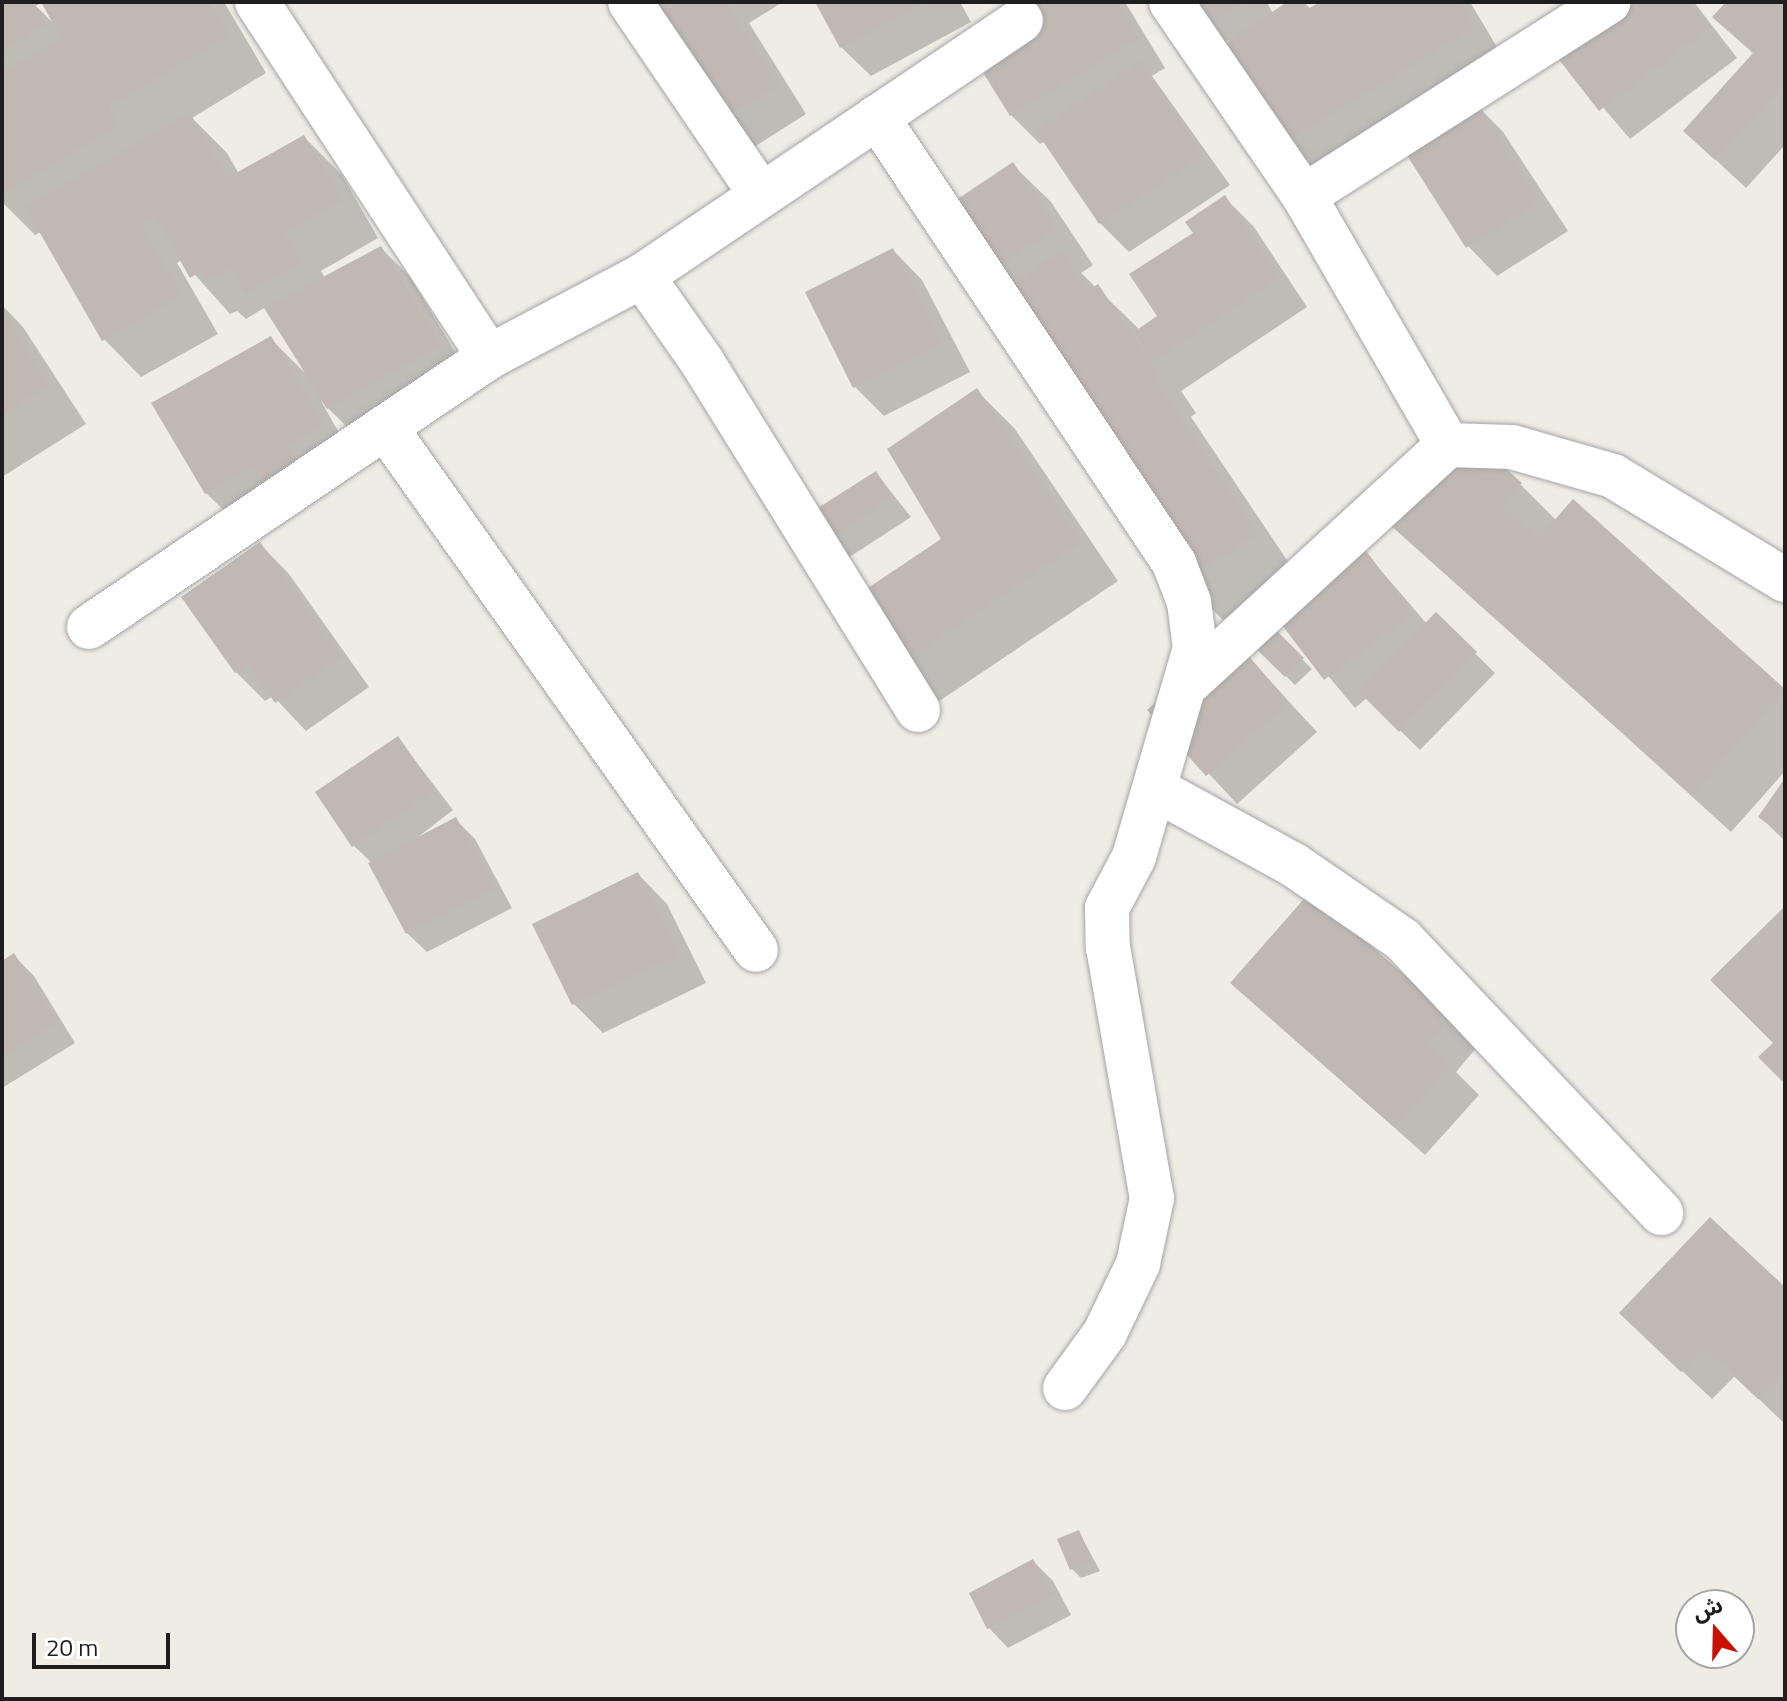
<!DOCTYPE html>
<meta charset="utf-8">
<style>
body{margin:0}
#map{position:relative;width:1787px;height:1701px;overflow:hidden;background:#efece4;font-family:"Titillium Web","Noto Sans Arabic",sans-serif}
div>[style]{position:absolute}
.shadow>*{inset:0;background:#0003}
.building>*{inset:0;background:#c0b8b1}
.roads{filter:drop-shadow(0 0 2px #a5a5a5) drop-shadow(0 0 2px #a5a5a5)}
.minor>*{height:44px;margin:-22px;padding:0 22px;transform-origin:22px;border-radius:22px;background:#fff}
span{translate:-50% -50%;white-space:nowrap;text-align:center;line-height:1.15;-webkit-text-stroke:8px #fff;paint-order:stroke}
.frame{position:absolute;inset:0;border:4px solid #1e1e1e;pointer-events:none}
.north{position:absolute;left:1675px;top:1589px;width:80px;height:80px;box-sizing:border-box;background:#fff;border:2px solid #a5a5a5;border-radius:50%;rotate:340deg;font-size:22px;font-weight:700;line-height:32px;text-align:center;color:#1e1e1e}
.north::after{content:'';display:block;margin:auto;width:28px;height:36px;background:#c91003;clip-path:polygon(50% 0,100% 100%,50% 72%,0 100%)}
.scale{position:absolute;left:32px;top:1633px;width:138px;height:36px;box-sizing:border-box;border:4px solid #1e1e1e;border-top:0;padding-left:10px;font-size:24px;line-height:28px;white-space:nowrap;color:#1e1e1e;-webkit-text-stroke:6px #fff;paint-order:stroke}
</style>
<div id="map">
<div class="shadow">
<i style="clip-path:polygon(evenodd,2px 2px,224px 2px,266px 73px,192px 118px,227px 153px,239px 174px,304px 137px,342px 175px,378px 238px,321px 271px,325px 278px,381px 248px,410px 277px,469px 375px,357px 437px,321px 401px,351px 454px,236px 522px,206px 493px,271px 339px,306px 374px,264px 308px,246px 319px,237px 311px,230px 314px,182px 260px,177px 263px,218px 334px,141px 377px,104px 339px,42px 231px,35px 235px,2px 202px,2px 2px,42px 2px,53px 21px,52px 22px,36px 6px,42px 2px)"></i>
<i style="clip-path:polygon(633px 2px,783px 2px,749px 23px,806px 114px,740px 156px)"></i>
<i style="clip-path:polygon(817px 2px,960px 2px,971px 22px,871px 76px,841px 47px)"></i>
<i style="clip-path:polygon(1034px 2px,1125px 2px,1165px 68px,1152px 76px,1230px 185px,1129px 252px,1100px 223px,1045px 141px,1040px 144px,1011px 115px)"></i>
<i style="clip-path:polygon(1176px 2px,1267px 2px,1273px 14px,1291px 2px,1304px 2px,1311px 9px,1324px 2px,1470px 2px,1503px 57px,1297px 181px,1229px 40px,1210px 50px)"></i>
<i style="clip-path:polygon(1621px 2px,1694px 2px,1737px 58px,1630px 139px,1556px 52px)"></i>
<i style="clip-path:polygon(1728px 2px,1785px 2px,1785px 145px,1746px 188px,1685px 131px,1754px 54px,1715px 16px)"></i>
<i style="clip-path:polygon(1474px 102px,1503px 132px,1568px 231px,1497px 276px,1468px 246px)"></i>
<i style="clip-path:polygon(1013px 165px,1051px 202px,1093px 265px,1081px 273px,1140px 330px,1160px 317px,1195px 233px,1225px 198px,1254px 227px,1307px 307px,1181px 391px,1196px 413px,1191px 417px,1295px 572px,1223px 620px,1185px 582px,943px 235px)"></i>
<i style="clip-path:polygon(893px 250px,922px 280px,970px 372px,884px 416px,855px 387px)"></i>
<i style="clip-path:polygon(2px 305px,23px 327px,86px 424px,2px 477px)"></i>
<i style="clip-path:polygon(977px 391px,1015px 429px,1118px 581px,932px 706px,894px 668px,944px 540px)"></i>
<i style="clip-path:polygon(876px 473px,911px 517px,848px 558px,829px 538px)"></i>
<i style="clip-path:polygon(1520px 484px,1557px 521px,1573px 502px,1785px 692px,1785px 771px,1731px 832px,1373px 507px)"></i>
<i style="clip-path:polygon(1353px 538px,1427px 624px,1436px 615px,1495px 673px,1420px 750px,1367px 698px,1355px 708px,1267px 603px)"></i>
<i style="clip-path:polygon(260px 544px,289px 574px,369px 687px,306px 731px,273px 696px,265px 701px,236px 672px)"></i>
<i style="clip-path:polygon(1266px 623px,1312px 669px,1295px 685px,1249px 640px)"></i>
<i style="clip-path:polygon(1231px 639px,1317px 732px,1237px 804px,1150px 710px)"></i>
<i style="clip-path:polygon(398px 738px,453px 810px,409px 844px,456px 820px,475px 839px,512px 908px,427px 952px,407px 933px,372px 863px,354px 846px)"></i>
<i style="clip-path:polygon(1785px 781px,1785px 841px,1760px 817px)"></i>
<i style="clip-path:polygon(638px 874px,667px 904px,706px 983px,603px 1033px,574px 1004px)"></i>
<i style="clip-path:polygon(1310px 895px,1478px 1046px,1456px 1072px,1479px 1095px,1425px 1155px,1232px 983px)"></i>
<i style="clip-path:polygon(14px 956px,34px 976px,75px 1043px,2px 1088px,2px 963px)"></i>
<i style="clip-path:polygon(1785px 1290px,1785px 1424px,1735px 1376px,1712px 1399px,1651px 1342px)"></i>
<i style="clip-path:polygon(1079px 1532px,1100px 1571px,1081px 1578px,1072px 1569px)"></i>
<i style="clip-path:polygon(1033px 1561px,1053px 1581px,1071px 1615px,1008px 1648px,989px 1628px,971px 1594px)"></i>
</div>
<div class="building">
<i style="clip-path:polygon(10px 2px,31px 2px,46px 24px,2px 52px,2px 7px)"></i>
<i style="clip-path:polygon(41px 2px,210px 2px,230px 35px,108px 107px,119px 125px,2px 194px,2px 73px,61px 38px)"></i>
<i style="clip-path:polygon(631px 2px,726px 2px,779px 85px,709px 128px)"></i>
<i style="clip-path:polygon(815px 2px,925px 2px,840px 48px)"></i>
<i style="clip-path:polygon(1030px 2px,1116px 2px,1138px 38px,1010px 116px,964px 42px)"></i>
<i style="clip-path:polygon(1174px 2px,1247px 2px,1189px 31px)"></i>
<i style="clip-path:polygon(1287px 2px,1304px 2px,1308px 9px,1320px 2px,1460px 2px,1475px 27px,1266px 153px,1207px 56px)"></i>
<i style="clip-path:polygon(1618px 2px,1689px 2px,1709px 28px,1599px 111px,1553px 52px)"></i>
<i style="clip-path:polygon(1726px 2px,1785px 2px,1785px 58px,1779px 65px,1785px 70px,1785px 83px,1715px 160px,1683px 131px,1753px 53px,1712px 17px)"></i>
<i style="clip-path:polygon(1140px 61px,1203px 155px,1099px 224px,1036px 131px)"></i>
<i style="clip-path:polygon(1474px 100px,1540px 201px,1466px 248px,1401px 146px)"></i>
<i style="clip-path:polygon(190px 113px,227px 178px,304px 135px,342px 200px,284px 232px,301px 262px,246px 293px,231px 268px,206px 282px,200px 272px,190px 278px,155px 216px,141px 224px,182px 295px,102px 341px,25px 207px)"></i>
<i style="clip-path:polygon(1013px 162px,1057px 227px,1002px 264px,1015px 283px,1061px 251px,1088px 291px,1098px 284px,1159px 374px,1154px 378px,1258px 533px,1184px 583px,950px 204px)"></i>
<i style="clip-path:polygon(1225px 195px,1279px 277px,1153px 361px,1134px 332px,1157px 316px,1129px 274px,1193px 233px,1185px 222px)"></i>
<i style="clip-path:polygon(381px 246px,441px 345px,327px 409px,265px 308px)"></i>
<i style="clip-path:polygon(893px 248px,942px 343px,853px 388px,805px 292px)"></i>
<i style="clip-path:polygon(2px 311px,49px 385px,2px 415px)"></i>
<i style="clip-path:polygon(271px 336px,324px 424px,287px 446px,298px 463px,265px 482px,255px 465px,205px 494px,151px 403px)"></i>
<i style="clip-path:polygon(977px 388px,1081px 542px,892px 669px,847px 602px,941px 539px,887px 449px)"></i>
<i style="clip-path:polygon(1449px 418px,1522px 483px,1501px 506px,1538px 539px,1573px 499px,1785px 689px,1692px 795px,1370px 507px)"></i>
<i style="clip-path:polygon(876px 471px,893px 497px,827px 540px,810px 513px)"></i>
<i style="clip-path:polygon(1354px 535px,1413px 613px,1324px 680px,1265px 603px)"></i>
<i style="clip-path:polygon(260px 542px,341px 657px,275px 703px,248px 663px,235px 673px,181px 597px)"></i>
<i style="clip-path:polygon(1436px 612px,1477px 652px,1399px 732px,1358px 691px)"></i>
<i style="clip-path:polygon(1267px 621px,1304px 658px,1285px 677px,1247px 640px)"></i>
<i style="clip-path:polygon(1231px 636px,1289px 702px,1206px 776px,1147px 710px)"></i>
<i style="clip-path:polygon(398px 736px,435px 790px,352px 847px,315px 792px)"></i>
<i style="clip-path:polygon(1785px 778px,1785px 836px,1758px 817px)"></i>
<i style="clip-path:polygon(456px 817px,494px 888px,406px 934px,368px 863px)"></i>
<i style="clip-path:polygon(638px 872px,678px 954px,572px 1005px,532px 924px)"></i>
<i style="clip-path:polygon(1310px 892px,1451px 1016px,1427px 1043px,1451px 1064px,1395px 1128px,1230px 983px)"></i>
<i style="clip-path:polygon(1785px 906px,1785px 1079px,1782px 1081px,1758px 1057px,1773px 1043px,1710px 980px)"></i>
<i style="clip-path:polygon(14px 953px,57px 1022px,2px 1056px,2px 961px)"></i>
<i style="clip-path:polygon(1710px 1217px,1785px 1287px,1785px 1370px,1758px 1399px,1704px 1348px,1681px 1372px,1619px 1313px)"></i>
<i style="clip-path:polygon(1079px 1530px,1092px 1561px,1070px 1570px,1057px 1539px)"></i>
<i style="clip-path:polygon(1033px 1559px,1053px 1595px,987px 1629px,969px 1593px)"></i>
</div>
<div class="roads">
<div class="minor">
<i style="left:257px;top:2px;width:424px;rotate:56.8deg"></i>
<i style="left:630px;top:2px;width:233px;rotate:55.8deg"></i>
<i style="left:1171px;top:2px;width:235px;rotate:55.6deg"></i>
<i style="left:1304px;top:196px;width:361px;rotate:-32.5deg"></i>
<i style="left:877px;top:117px;width:536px;rotate:56.34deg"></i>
<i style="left:1174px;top:563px;width:42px;rotate:69deg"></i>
<i style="left:1189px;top:602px;width:46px;rotate:82.6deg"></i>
<i style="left:1195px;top:648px;width:218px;rotate:106.3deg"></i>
<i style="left:1134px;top:857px;width:58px;rotate:117.9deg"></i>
<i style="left:1107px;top:908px;width:39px;rotate:89deg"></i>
<i style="left:1108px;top:947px;width:255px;rotate:80.1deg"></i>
<i style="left:1152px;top:1198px;width:67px;rotate:102deg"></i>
<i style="left:1138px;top:1264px;width:76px;rotate:115.6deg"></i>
<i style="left:1105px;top:1333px;width:68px;rotate:126deg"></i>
<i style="left:1304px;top:196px;width:288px;rotate:60deg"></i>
<i style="left:385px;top:427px;width:641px;rotate:54.65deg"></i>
<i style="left:89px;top:627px;width:483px;rotate:-34deg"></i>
<i style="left:489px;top:357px;width:173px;rotate:-27.9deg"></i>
<i style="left:1185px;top:686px;width:357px;rotate:-42.5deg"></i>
<i style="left:1448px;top:445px;width:64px;rotate:1.8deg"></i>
<i style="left:1512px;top:447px;width:105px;rotate:16deg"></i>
<i style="left:1613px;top:476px;width:201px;rotate:31.2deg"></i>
<i style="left:918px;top:710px;width:408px;rotate:-121.8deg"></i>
<i style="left:703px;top:363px;width:106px;rotate:-125deg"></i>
<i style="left:642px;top:276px;width:457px;rotate:-34deg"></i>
<i style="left:1157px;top:790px;width:156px;rotate:28.7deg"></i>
<i style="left:1294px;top:865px;width:132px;rotate:34.5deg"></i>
<i style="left:1403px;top:940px;width:376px;rotate:46.6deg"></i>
</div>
</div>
<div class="frame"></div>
<div class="north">ش</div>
<div class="scale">20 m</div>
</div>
